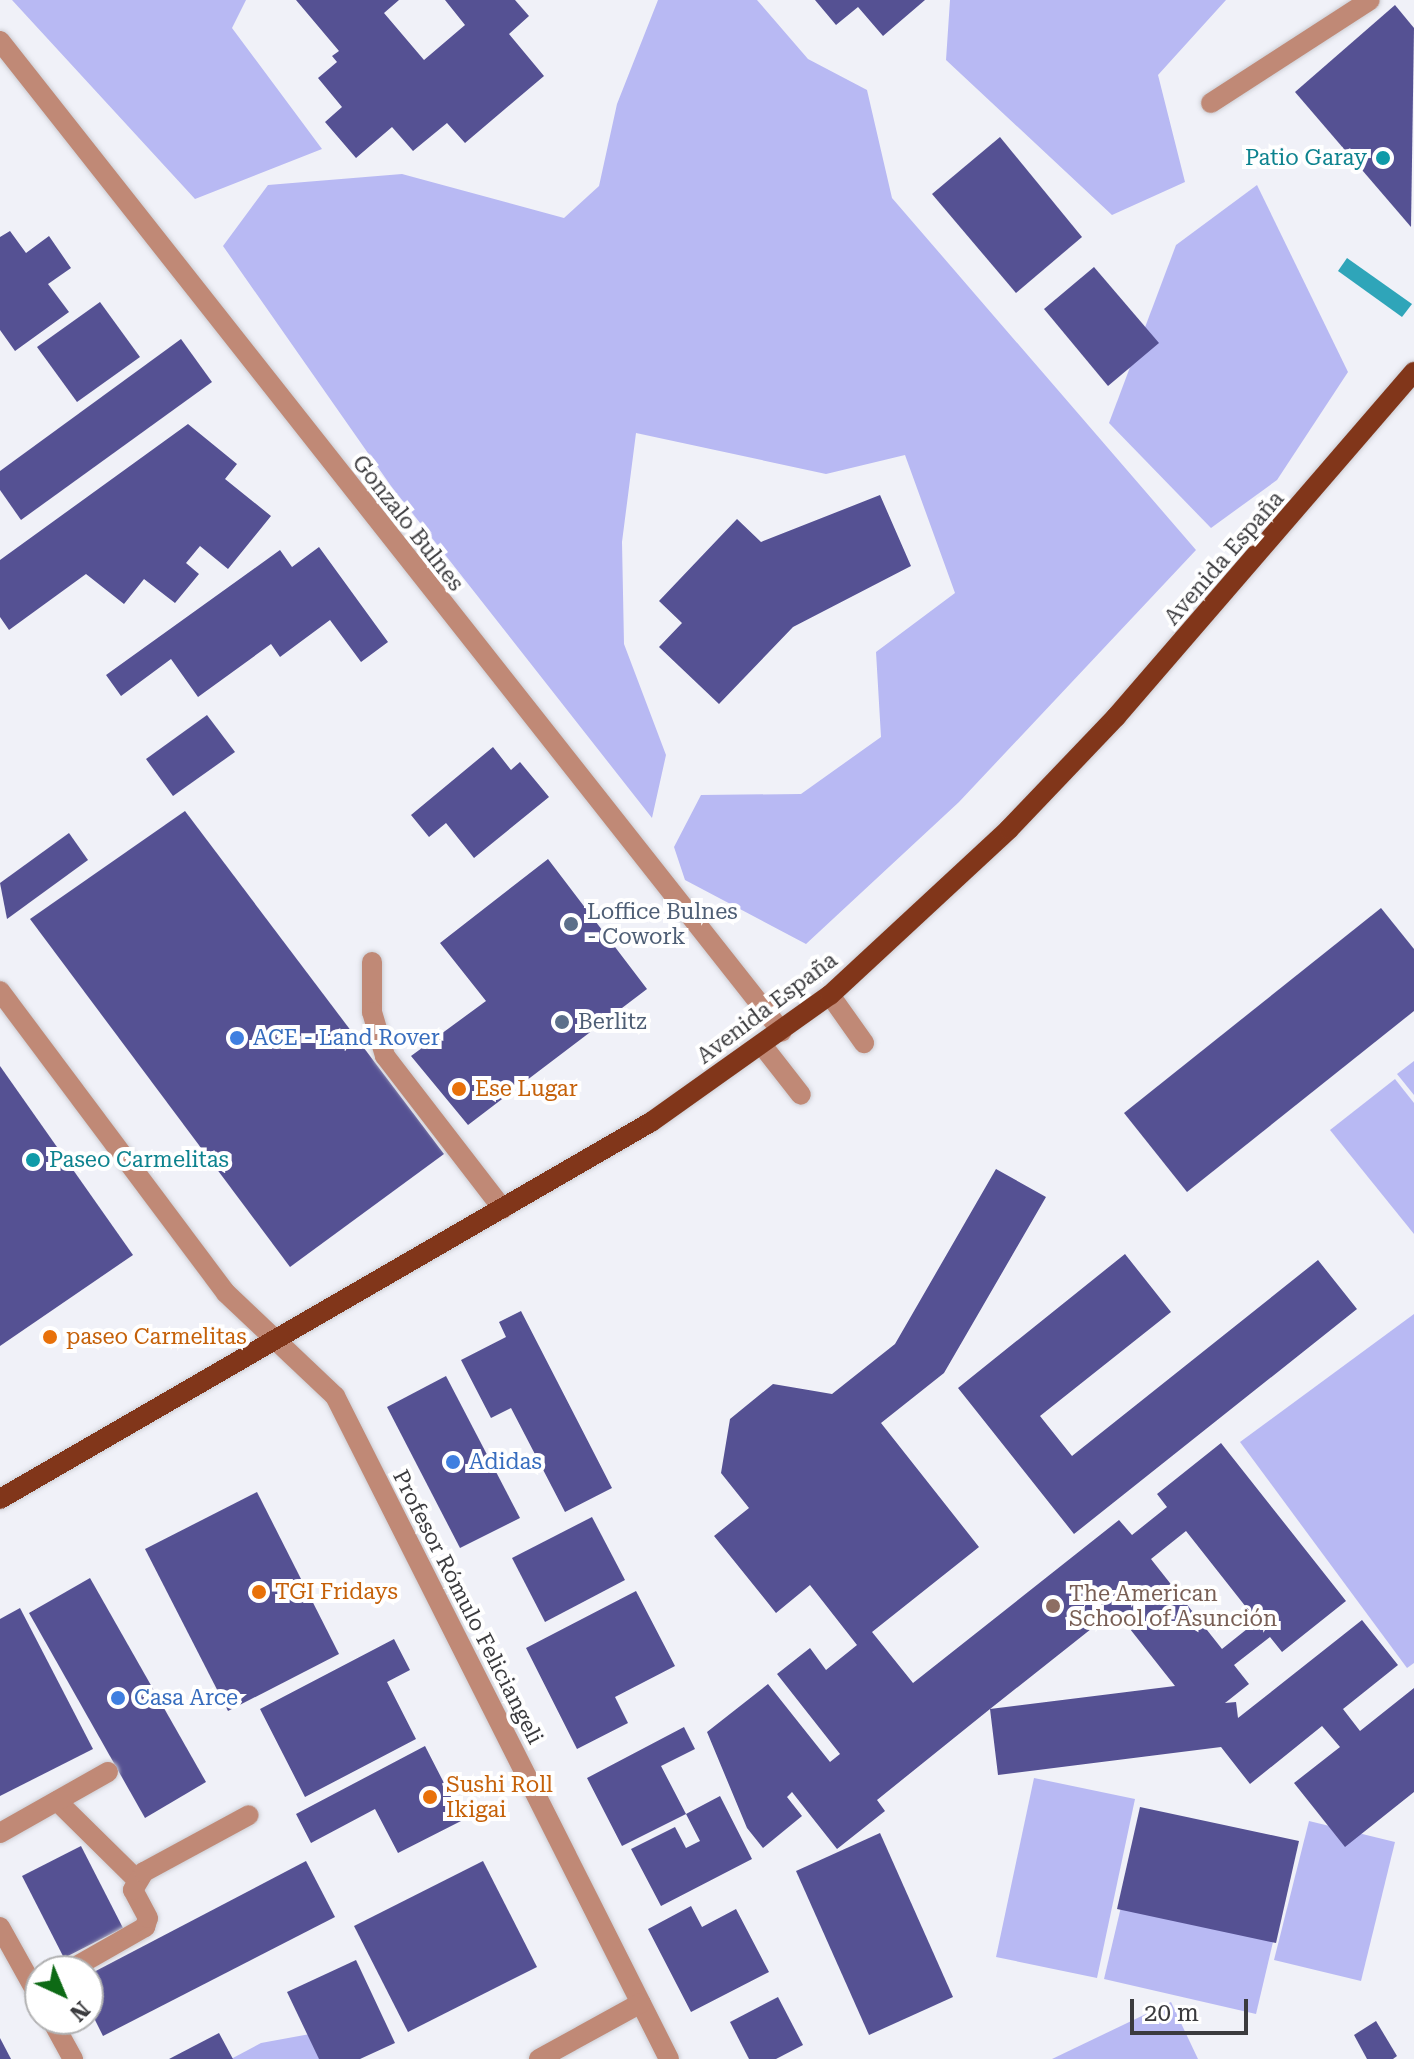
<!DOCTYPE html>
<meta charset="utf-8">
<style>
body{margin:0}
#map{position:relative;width:1414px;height:2059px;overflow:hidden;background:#f0f1f8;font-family:"Roboto Serif",serif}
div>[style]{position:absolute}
.green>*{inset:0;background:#b8b9f3}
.water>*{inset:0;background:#2fa5b9}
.building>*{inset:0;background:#555193}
.roads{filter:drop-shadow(0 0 2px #cccdd3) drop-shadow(0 0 2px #cccdd3)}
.minor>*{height:20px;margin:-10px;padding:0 10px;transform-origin:10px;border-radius:10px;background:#c08976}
.major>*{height:20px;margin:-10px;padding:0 10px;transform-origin:10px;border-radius:10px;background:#81361a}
.dots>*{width:22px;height:22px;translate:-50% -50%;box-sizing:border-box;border:4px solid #fff;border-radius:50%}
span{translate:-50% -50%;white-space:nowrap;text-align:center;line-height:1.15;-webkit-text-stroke:8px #fff;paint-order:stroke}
.culture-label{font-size:22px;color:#0d838f}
.right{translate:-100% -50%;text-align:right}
.left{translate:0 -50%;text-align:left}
.street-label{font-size:22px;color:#3b3b3e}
.service-label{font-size:22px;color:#4e5e75}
.shop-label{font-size:22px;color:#366cbe}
.food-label{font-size:22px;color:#c56008}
.education-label{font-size:22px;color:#785e54}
.north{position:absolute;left:24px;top:1955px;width:80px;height:80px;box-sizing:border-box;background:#fff;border:2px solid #b1b1b2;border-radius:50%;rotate:136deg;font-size:22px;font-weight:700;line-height:32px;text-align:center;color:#3b3b3e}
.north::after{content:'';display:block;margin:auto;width:28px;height:36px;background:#0d6a15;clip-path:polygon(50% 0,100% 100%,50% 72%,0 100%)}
.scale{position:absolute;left:1130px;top:1999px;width:118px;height:36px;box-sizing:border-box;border:4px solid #3b3b3e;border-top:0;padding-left:10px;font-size:24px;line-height:28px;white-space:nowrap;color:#3b3b3e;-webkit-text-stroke:6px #fff;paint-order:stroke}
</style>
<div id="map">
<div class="green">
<i style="clip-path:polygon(12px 0,246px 0,232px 28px,322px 149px,195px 199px)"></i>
<i style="clip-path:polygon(658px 0,757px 0,808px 59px,867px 90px,892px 198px,1196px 550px,959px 802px,806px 944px,685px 880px,674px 847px,701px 795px,801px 794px,881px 737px,876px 652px,955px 593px,905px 455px,826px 474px,636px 433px,622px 542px,624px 644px,666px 755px,652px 818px,391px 486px,223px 246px,268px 185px,402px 174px,564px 218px,599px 186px,617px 104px)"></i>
<i style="clip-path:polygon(950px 0,1226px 0,1158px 75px,1185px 182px,1112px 215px,946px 60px)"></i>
<i style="clip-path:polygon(1257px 185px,1348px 372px,1277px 480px,1211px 528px,1109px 423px,1176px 245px)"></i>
<i style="clip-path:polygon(1414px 1061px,1414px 1095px,1397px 1074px)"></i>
<i style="clip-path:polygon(1395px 1079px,1414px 1103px,1414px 1234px,1330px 1130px)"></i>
<i style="clip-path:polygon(1414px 1314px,1414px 1663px,1407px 1668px,1240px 1442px)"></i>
<i style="clip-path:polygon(1034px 1778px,1135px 1799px,1097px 1978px,996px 1957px)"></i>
<i style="clip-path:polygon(1309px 1821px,1395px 1842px,1361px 1981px,1274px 1960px)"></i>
<i style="clip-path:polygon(1125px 1890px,1277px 1925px,1256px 2014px,1104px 1979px)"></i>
<i style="clip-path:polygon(1171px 2002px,1198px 2059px,1052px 2059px)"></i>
<i style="clip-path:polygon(310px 2034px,348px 2059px,231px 2059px,261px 2043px)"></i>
</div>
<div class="water">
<i style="clip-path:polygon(1347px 258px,1412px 304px,1402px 317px,1338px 271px)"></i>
</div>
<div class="building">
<i style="clip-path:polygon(296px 0,399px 0,384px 13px,424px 60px,465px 25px,445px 0,515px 0,529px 16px,509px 34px,544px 76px,465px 143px,447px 123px,413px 151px,392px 127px,356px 158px,325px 122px,342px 107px,318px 78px,337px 62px,332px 56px,339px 51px)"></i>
<i style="clip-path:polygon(815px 0,925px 0,883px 36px,858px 7px,836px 25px)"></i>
<i style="clip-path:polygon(1395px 5px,1414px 28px,1411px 227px,1295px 92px)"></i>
<i style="clip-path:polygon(1000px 137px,1082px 237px,1016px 293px,932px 194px)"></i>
<i style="clip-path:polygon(10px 231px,26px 253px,49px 236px,71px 268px,48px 284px,69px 312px,15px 351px,0 330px,0 237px)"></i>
<i style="clip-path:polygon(1094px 267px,1159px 343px,1108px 386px,1044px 309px)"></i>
<i style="clip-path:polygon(100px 302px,140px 357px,77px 402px,37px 347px)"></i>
<i style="clip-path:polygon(181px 339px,212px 382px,21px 520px,0 490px,0 471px)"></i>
<i style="clip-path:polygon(188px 424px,237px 464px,225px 479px,271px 516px,228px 569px,200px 546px,186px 563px,199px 574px,175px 603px,144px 579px,124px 604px,86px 574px,9px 630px,0 617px,0 560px)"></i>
<i style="clip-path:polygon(880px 495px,911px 566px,793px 627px,719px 704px,659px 647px,682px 623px,659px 601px,737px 519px,761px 542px)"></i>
<i style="clip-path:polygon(319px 547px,388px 642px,361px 662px,330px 620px,280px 657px,271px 644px,198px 697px,171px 659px,121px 696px,106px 675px,280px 550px,292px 567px)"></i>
<i style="clip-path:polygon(207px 715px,235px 752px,173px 796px,146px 759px)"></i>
<i style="clip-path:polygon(493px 747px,511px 770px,520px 762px,549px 797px,474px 858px,446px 823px,429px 837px,411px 815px)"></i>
<i style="clip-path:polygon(185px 811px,444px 1154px,290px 1267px,30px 919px)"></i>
<i style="clip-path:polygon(69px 833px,88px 860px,7px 919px,0 883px)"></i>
<i style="clip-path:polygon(548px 859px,647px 989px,468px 1125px,411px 1056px,486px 1001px,440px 943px)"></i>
<i style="clip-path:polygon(1381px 908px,1414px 949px,1414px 1011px,1187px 1192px,1124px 1113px)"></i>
<i style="clip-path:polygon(0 1066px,133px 1255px,0 1346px)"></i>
<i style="clip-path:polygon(evenodd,996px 1169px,1046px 1197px,944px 1373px,881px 1423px,979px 1547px,872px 1632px,913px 1683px,1119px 1520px,1132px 1535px,1167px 1507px,1157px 1494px,1221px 1443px,1346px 1601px,1282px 1652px,1270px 1637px,1234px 1665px,1249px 1684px,1225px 1703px,1236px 1702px,1238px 1718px,1362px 1620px,1398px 1665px,1343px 1709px,1360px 1731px,1414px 1688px,1414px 1792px,1345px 1847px,1294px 1783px,1340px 1747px,1322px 1726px,1250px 1784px,1221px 1747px,998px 1775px,990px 1709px,1175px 1686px,1115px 1610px,990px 1709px,877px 1800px,885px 1811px,837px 1849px,792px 1792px,787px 1797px,802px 1816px,763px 1848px,747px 1828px,707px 1732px,768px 1684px,830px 1762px,840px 1754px,777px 1674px,810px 1648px,826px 1670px,857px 1645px,810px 1585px,776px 1613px,714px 1536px,749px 1508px,721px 1473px,730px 1419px,773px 1384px,832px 1394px,895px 1344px,996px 1169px,1186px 1531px,1257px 1621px,1222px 1649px,1151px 1559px,1186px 1531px)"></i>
<i style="clip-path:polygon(1125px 1254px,1171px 1312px,1040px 1416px,1072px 1456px,1318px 1260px,1357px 1309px,1074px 1534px,958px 1388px)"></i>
<i style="clip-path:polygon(521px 1311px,612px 1488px,565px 1512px,511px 1408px,491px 1418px,461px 1360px,506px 1337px,499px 1322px)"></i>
<i style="clip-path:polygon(446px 1376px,520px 1518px,460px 1548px,387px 1407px)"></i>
<i style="clip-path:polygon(257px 1492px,339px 1654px,228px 1711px,145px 1549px)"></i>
<i style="clip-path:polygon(592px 1517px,625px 1580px,545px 1622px,512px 1558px)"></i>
<i style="clip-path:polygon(90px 1578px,206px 1782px,145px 1818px,29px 1613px)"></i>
<i style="clip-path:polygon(636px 1591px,675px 1666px,615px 1697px,628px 1723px,577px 1749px,526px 1648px)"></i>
<i style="clip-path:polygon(20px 1608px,93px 1749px,0 1796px,0 1619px)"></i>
<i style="clip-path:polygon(394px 1639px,410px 1670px,387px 1682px,416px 1739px,305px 1797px,260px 1709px)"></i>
<i style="clip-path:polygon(684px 1727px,695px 1749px,661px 1766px,686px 1814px,622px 1846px,587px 1778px)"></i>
<i style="clip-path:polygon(425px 1746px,463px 1820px,398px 1853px,375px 1809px,311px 1843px,296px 1814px)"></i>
<i style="clip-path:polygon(720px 1796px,752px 1859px,661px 1906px,631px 1849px,675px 1827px,686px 1848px,700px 1841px,686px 1814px)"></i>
<i style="clip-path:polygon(1140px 1807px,1299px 1841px,1276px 1943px,1117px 1909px)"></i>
<i style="clip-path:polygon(880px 1833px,953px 1997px,869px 2035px,796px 1871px)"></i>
<i style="clip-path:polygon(81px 1846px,123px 1928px,64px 1958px,22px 1876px)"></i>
<i style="clip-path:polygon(306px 1861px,335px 1917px,103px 2036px,88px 2006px,88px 1975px)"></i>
<i style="clip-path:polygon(483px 1861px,537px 1967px,408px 2032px,354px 1926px)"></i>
<i style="clip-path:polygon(691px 1906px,702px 1927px,736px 1909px,769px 1972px,691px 2012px,648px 1929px)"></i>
<i style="clip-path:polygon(356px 1960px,395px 2043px,360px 2059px,319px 2059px,287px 1992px)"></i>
<i style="clip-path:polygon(778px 1997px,803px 2045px,776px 2059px,749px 2059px,730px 2022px)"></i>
<i style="clip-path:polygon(1376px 2021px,1397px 2056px,1393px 2059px,1367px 2059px,1354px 2035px)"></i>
<i style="clip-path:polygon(219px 2033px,233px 2059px,169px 2059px)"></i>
<i style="clip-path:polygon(0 2038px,11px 2059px,0 2059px)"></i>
</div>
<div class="roads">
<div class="minor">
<i style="left:0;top:41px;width:1262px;rotate:51.72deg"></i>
<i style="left:1211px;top:103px;width:189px;rotate:-32.9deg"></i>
<i style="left:372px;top:962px;width:50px;rotate:90deg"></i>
<i style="left:372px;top:1012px;width:46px;rotate:73.5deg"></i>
<i style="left:385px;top:1056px;width:193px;rotate:52.4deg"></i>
<i style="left:0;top:991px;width:377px;rotate:53.2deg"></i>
<i style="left:226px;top:1293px;width:150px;rotate:43.4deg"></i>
<i style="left:335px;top:1396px;width:742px;rotate:63.26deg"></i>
<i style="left:830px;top:995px;width:59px;rotate:54.7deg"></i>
<i style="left:762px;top:1045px;width:63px;rotate:52deg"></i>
<i style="left:57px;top:1801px;width:111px;rotate:44.6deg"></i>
<i style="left:0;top:1833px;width:124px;rotate:-29.5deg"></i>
<i style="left:0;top:1927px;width:82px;rotate:60.9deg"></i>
<i style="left:68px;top:1971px;width:89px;rotate:-29.7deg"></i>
<i style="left:145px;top:1927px;width:9px;rotate:-72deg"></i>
<i style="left:148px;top:1918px;width:32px;rotate:-118deg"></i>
<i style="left:133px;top:1890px;width:21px;rotate:-59deg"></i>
<i style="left:144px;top:1872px;width:119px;rotate:-28.5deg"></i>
<i style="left:51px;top:2019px;width:46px;rotate:61.2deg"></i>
<i style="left:539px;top:2059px;width:116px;rotate:-28.8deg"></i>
</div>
<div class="major">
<i style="left:0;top:1499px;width:752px;rotate:-30.08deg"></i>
<i style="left:651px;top:1122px;width:219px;rotate:-35.4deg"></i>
<i style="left:830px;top:995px;width:244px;rotate:-42.8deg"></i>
<i style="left:1009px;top:829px;width:155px;rotate:-46.3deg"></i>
<i style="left:1116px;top:717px;width:456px;rotate:-49.2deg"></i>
</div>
</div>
<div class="dots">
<i style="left:1383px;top:158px;background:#0f9aa8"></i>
<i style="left:571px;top:924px;background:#5c6f8a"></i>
<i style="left:562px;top:1022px;background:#5c6f8a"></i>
<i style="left:237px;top:1038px;background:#3f7fe0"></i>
<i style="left:459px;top:1089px;background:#e8710a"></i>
<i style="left:33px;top:1160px;background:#0f9aa8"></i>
<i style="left:50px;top:1337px;background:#e8710a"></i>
<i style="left:453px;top:1462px;background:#3f7fe0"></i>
<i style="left:259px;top:1592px;background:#e8710a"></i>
<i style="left:1053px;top:1606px;background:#8d6e63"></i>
<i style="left:118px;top:1698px;background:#3f7fe0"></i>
<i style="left:430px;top:1797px;background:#e8710a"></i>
</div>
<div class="culture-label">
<span class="right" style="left:1367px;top:158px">Patio Garay</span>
<span class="left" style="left:49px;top:1160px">Paseo Carmelitas</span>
</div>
<div class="street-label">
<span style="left:408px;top:523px;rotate:52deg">Gonzalo Bulnes</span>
<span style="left:1224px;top:558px;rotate:-49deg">Avenida España</span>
<span style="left:767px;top:1008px;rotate:-37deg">Avenida España</span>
<span style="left:468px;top:1607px;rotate:63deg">Profesor Rómulo Feliciangeli</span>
</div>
<div class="service-label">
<span class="left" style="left:587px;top:924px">Loffice Bulnes<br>- Cowork</span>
<span class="left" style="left:578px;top:1022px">Berlitz</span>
</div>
<div class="shop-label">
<span class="left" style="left:253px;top:1038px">ACE - Land Rover</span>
<span class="left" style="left:469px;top:1462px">Adidas</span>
<span class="left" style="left:134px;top:1698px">Casa Arce</span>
</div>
<div class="food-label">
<span class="left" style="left:475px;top:1089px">Ese Lugar</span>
<span class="left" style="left:66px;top:1337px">paseo Carmelitas</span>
<span class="left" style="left:275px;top:1592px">TGI Fridays</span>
<span class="left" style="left:446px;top:1797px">Sushi Roll<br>Ikigai</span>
</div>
<div class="education-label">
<span class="left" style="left:1069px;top:1606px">The American<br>School of Asunción</span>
</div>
<div class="north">N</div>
<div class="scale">20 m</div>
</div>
